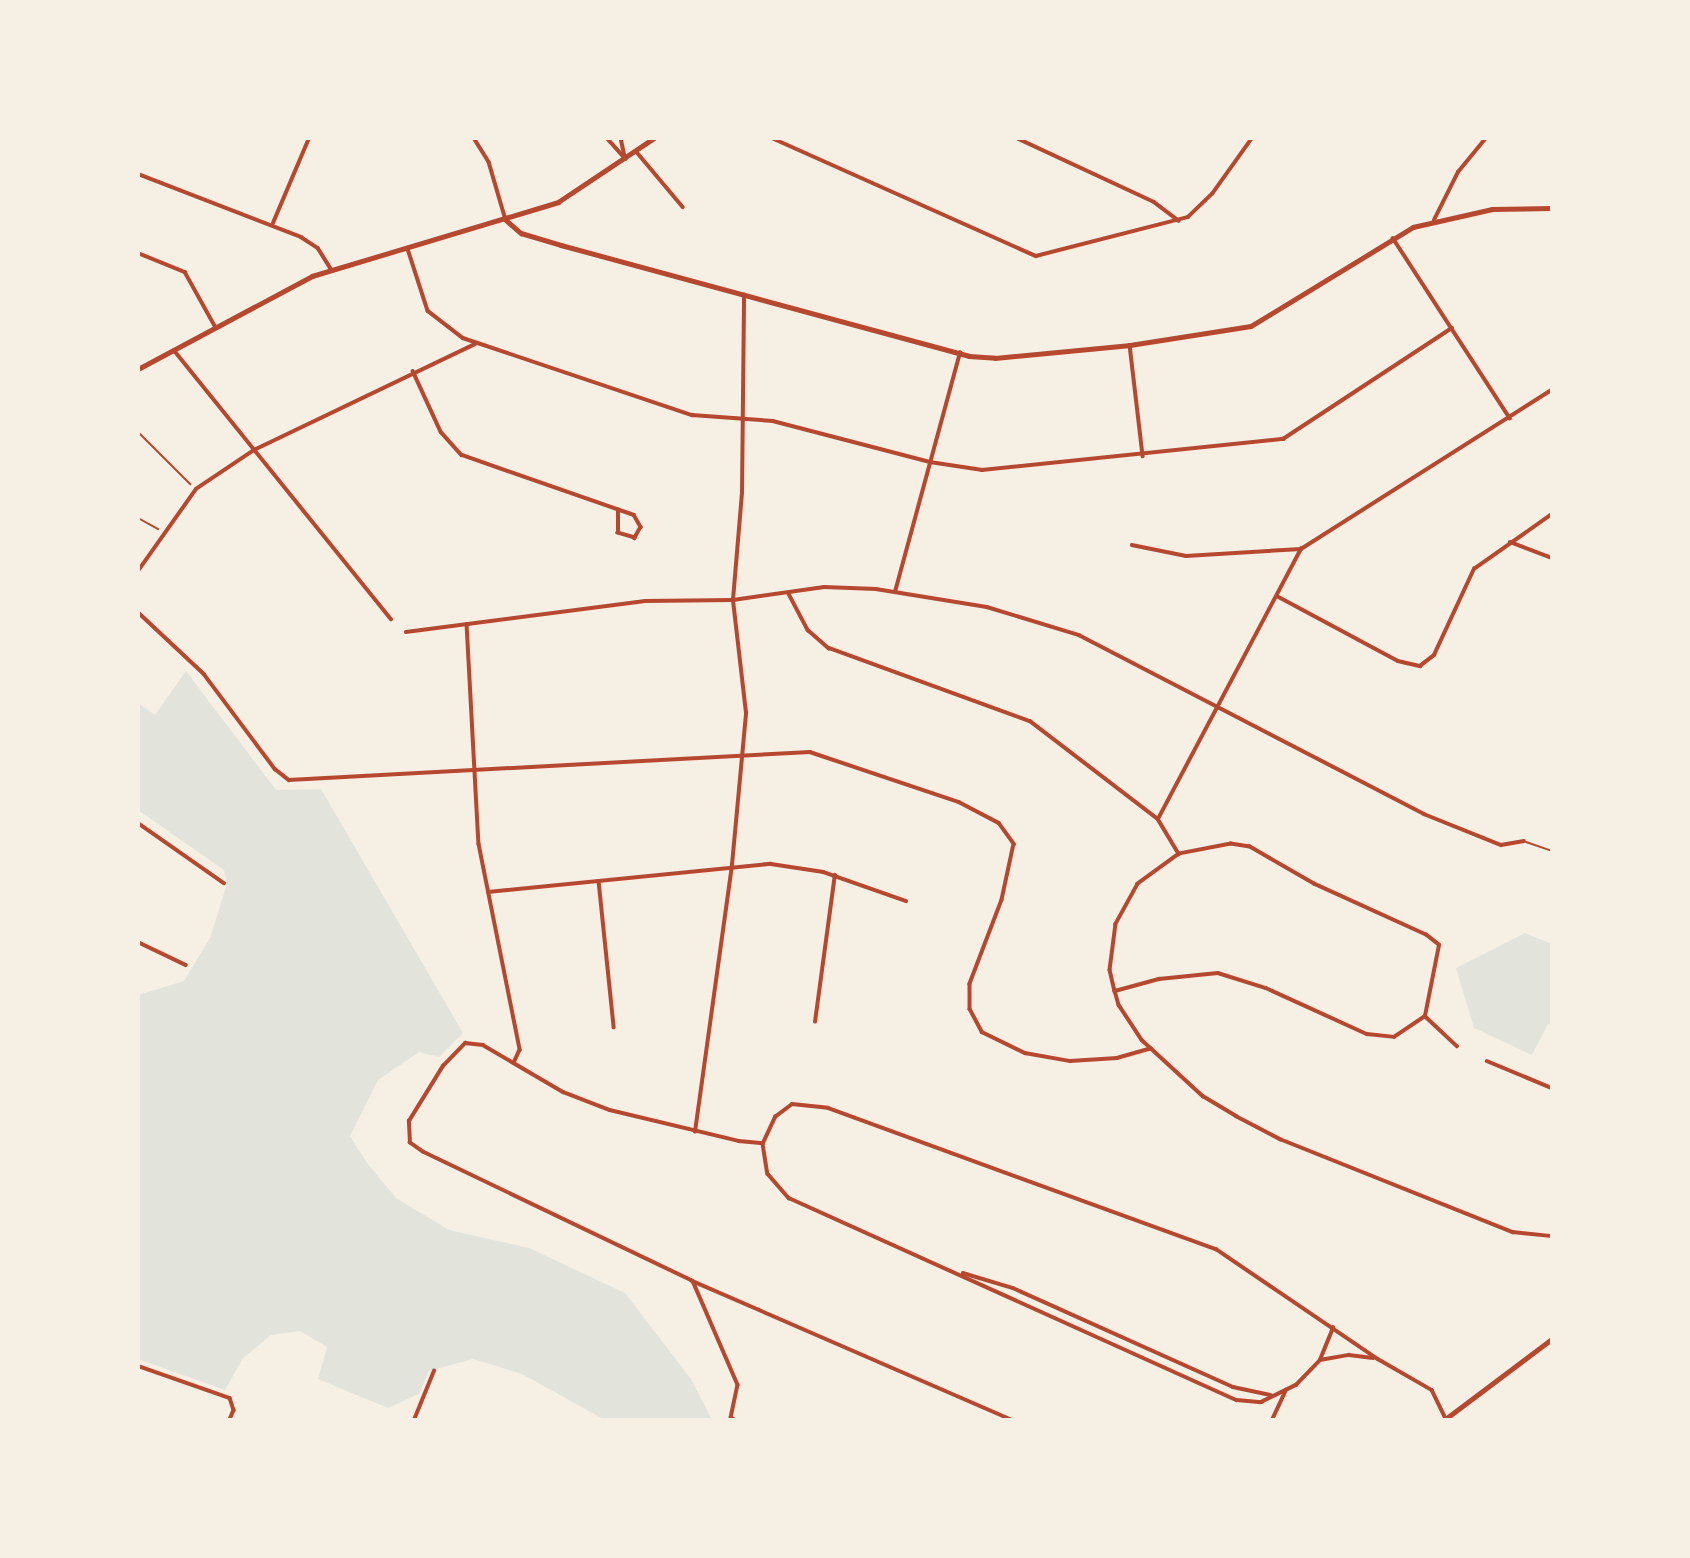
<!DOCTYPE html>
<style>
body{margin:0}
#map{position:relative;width:1690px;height:1558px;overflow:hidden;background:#f6efe4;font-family:Helvetica,sans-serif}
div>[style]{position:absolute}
.green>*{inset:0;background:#e2e4dc}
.path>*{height:2px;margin:-1px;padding:0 1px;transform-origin:1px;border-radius:1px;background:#b5482f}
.service>*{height:2px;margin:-1px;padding:0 1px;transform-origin:1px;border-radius:1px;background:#b5482f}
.minor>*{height:3.5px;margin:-1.75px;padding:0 1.75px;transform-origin:1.75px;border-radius:1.75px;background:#b5482f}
.tertiary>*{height:4.5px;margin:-2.25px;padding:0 2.25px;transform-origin:2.25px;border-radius:2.25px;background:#b5482f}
.secondary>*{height:4.5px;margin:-2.25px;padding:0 2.25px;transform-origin:2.25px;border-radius:2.25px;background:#b5482f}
span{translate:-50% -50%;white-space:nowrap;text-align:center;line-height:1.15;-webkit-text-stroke:5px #f6efe4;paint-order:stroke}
.frame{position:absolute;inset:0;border:140px solid #f6efe4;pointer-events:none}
</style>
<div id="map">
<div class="green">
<i style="clip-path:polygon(186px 671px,276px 790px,321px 789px,463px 1033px,439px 1057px,419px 1052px,378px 1080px,350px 1136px,367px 1163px,396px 1198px,449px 1230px,529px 1248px,625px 1293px,691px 1379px,712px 1420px,605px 1420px,522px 1374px,473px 1359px,429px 1371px,419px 1394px,388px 1408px,318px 1379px,327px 1347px,300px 1331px,271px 1335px,243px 1358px,225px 1390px,138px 1359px,138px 995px,184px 981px,210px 938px,227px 884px,224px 870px,138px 810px,138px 703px,155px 715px)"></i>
<i style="clip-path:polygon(1525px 933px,1552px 944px,1552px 1025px,1548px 1024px,1532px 1055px,1474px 1028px,1456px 968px)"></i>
</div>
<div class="path">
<i style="left:138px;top:432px;width:74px;rotate:45deg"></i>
<i style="left:138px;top:518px;width:23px;rotate:29deg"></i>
</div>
<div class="service">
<i style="left:1526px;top:842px;width:28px;rotate:19deg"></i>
</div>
<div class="minor">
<i style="left:474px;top:138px;width:28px;rotate:58deg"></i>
<i style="left:489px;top:162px;width:60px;rotate:73.7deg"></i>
<i style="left:607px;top:138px;width:28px;rotate:48deg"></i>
<i style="left:621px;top:138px;width:19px;rotate:78deg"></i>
<i style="left:772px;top:138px;width:289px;rotate:24.1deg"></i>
<i style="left:1036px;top:256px;width:157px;rotate:-14.4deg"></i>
<i style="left:1188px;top:217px;width:33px;rotate:-44deg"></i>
<i style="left:1212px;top:194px;width:69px;rotate:-54.5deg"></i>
<i style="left:1017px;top:138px;width:151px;rotate:25deg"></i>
<i style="left:1154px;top:202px;width:31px;rotate:37deg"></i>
<i style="left:636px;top:151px;width:73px;rotate:50deg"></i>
<i style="left:138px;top:174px;width:175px;rotate:21.1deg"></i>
<i style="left:301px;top:237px;width:20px;rotate:33deg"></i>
<i style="left:318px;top:248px;width:26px;rotate:58deg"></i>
<i style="left:1434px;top:220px;width:54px;rotate:-63.4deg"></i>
<i style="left:1458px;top:172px;width:44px;rotate:-50.5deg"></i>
<i style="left:273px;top:223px;width:92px;rotate:-67deg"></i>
<i style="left:1393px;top:238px;width:215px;rotate:57deg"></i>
<i style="left:408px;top:249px;width:65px;rotate:72.1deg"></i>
<i style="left:428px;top:311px;width:44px;rotate:37.6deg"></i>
<i style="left:463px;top:338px;width:242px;rotate:18.6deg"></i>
<i style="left:692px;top:415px;width:81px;rotate:4.2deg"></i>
<i style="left:773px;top:421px;width:162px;rotate:14.6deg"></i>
<i style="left:930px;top:462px;width:53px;rotate:8.7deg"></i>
<i style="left:982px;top:470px;width:303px;rotate:-5.9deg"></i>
<i style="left:1283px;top:439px;width:202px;rotate:-33.3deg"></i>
<i style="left:138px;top:253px;width:51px;rotate:22deg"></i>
<i style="left:185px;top:272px;width:62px;rotate:60.9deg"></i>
<i style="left:1130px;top:345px;width:112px;rotate:83.3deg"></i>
<i style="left:174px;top:350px;width:346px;rotate:51.1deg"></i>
<i style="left:413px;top:371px;width:67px;rotate:65.3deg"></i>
<i style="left:441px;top:432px;width:31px;rotate:48deg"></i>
<i style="left:462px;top:455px;width:182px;rotate:19.2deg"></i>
<i style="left:634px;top:515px;width:14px;rotate:60deg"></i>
<i style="left:641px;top:527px;width:13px;rotate:119deg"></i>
<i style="left:635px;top:538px;width:18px;rotate:-164deg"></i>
<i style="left:618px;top:533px;width:23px;rotate:-90deg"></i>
<i style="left:1510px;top:542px;width:45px;rotate:20.9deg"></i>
<i style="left:1132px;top:545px;width:55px;rotate:11.5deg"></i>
<i style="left:1186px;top:556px;width:115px;rotate:-3.5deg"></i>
<i style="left:138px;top:571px;width:100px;rotate:-54.7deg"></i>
<i style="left:196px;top:489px;width:70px;rotate:-33.9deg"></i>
<i style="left:254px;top:450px;width:245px;rotate:-25.6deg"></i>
<i style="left:895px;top:592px;width:248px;rotate:-74.8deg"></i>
<i style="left:789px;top:594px;width:41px;rotate:62.2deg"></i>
<i style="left:808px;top:630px;width:28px;rotate:41deg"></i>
<i style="left:829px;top:648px;width:214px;rotate:20deg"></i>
<i style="left:1030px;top:721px;width:161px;rotate:37.4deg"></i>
<i style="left:1158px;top:819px;width:41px;rotate:59deg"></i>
<i style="left:1277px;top:596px;width:137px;rotate:28.2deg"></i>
<i style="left:1398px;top:661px;width:23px;rotate:13deg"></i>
<i style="left:1420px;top:666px;width:18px;rotate:-38deg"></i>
<i style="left:1434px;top:655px;width:95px;rotate:-65.1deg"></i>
<i style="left:1474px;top:569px;width:95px;rotate:-35.2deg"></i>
<i style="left:138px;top:612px;width:91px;rotate:43.2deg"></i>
<i style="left:204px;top:674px;width:119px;rotate:53.2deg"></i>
<i style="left:275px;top:769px;width:18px;rotate:38deg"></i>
<i style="left:289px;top:780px;width:522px;rotate:-3.08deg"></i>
<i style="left:810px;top:752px;width:157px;rotate:18.6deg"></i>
<i style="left:959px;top:802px;width:45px;rotate:27.7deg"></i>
<i style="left:999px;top:823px;width:26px;rotate:54deg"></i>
<i style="left:1014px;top:844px;width:57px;rotate:102.1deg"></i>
<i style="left:1002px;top:900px;width:90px;rotate:110.9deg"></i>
<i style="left:970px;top:984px;width:25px;rotate:90deg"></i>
<i style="left:970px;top:1009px;width:26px;rotate:62deg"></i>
<i style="left:982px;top:1032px;width:48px;rotate:26deg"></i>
<i style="left:1025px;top:1053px;width:46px;rotate:10.1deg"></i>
<i style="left:1070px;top:1061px;width:47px;rotate:-3.7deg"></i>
<i style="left:1117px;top:1058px;width:35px;rotate:-16deg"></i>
<i style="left:467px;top:624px;width:220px;rotate:86.9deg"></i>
<i style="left:479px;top:844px;width:210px;rotate:78.7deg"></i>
<i style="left:520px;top:1050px;width:14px;rotate:115deg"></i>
<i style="left:406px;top:632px;width:241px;rotate:-7.4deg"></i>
<i style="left:645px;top:601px;width:88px;rotate:-0.7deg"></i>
<i style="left:733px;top:600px;width:92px;rotate:-8.1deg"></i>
<i style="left:824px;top:587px;width:52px;rotate:2.2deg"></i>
<i style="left:876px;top:589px;width:112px;rotate:9.2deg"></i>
<i style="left:987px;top:607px;width:96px;rotate:16.9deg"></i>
<i style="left:1079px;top:635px;width:389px;rotate:27.4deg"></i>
<i style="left:1424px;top:814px;width:83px;rotate:21.9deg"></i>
<i style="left:1501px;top:845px;width:23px;rotate:-10deg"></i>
<i style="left:1158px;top:819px;width:306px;rotate:-62.1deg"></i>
<i style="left:1301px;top:549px;width:297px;rotate:-32.4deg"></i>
<i style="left:138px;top:823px;width:105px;rotate:34.9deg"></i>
<i style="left:599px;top:881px;width:147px;rotate:84.1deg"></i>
<i style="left:488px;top:892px;width:284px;rotate:-5.7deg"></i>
<i style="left:771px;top:864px;width:53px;rotate:8.7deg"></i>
<i style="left:823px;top:872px;width:88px;rotate:19.3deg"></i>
<i style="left:138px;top:942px;width:53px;rotate:25.6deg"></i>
<i style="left:1115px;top:991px;width:46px;rotate:-15.3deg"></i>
<i style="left:1159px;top:979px;width:59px;rotate:-5.8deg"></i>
<i style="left:1218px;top:973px;width:50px;rotate:17.4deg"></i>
<i style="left:1266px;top:988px;width:111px;rotate:24.5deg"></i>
<i style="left:1367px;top:1034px;width:27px;rotate:6deg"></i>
<i style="left:1394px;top:1037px;width:37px;rotate:-34deg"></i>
<i style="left:1425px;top:1016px;width:72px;rotate:-78.8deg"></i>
<i style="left:1439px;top:945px;width:16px;rotate:-142deg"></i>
<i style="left:1426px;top:935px;width:123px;rotate:-155.5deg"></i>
<i style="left:1314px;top:884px;width:74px;rotate:-150deg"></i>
<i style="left:1250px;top:847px;width:19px;rotate:-171deg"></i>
<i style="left:1231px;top:844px;width:53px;rotate:169.1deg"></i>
<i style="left:1179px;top:854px;width:51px;rotate:143.8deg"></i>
<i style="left:1138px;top:884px;width:46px;rotate:118.8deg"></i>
<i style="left:1116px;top:924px;width:46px;rotate:97.4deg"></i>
<i style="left:1110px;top:970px;width:22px;rotate:77deg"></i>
<i style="left:1115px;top:991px;width:15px;rotate:74deg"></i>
<i style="left:1119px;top:1005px;width:42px;rotate:56.7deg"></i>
<i style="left:1142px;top:1040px;width:83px;rotate:42.6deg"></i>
<i style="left:1203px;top:1096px;width:39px;rotate:31deg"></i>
<i style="left:1236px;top:1116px;width:50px;rotate:27.6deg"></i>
<i style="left:1280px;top:1139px;width:251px;rotate:21.8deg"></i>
<i style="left:1513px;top:1232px;width:39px;rotate:6deg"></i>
<i style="left:1425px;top:1016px;width:44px;rotate:43.2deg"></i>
<i style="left:815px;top:1022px;width:148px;rotate:-82.3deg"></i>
<i style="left:1487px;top:1061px;width:70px;rotate:22.6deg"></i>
<i style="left:695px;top:1132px;width:270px;rotate:-82.1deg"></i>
<i style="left:732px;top:865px;width:153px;rotate:-84.7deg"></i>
<i style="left:746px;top:713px;width:114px;rotate:-96.6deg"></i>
<i style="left:733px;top:600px;width:107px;rotate:-85.2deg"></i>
<i style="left:742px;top:493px;width:198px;rotate:-89.4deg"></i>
<i style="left:763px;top:1144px;width:30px;rotate:81deg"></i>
<i style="left:768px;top:1174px;width:32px;rotate:49deg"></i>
<i style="left:789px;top:1198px;width:491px;rotate:24.3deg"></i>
<i style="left:1237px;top:1400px;width:24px;rotate:5deg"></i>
<i style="left:1261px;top:1402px;width:39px;rotate:-26deg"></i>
<i style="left:1296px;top:1385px;width:35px;rotate:-46deg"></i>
<i style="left:1320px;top:1360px;width:35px;rotate:-68deg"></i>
<i style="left:963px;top:1273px;width:52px;rotate:16.7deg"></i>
<i style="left:1013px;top:1288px;width:241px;rotate:24.2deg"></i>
<i style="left:1233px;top:1387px;width:38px;rotate:12deg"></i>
<i style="left:693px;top:1281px;width:113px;rotate:66.6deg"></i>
<i style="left:738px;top:1385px;width:33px;rotate:102deg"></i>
<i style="left:731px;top:1417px;width:5px;rotate:37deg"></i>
<i style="left:1320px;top:1360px;width:29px;rotate:-10deg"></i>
<i style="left:1349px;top:1355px;width:24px;rotate:7deg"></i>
<i style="left:138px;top:1366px;width:97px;rotate:19.2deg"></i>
<i style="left:230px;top:1398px;width:13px;rotate:72deg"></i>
<i style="left:234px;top:1410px;width:11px;rotate:112deg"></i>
<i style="left:414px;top:1420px;width:53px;rotate:-67.8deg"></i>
<i style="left:1011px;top:1420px;width:348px;rotate:-156.5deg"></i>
<i style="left:692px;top:1281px;width:298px;rotate:-154.4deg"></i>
<i style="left:423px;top:1152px;width:16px;rotate:-145deg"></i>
<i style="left:410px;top:1143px;width:22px;rotate:-93deg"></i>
<i style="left:409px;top:1121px;width:65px;rotate:-58.3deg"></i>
<i style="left:443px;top:1066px;width:32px;rotate:-46deg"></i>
<i style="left:465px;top:1043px;width:18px;rotate:6deg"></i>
<i style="left:483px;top:1045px;width:93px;rotate:30.4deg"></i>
<i style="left:563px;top:1092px;width:50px;rotate:21deg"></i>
<i style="left:610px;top:1110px;width:133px;rotate:13.5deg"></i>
<i style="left:739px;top:1141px;width:24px;rotate:5deg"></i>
<i style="left:763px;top:1143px;width:29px;rotate:-65deg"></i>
<i style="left:775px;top:1117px;width:21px;rotate:-37deg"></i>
<i style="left:792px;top:1104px;width:36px;rotate:6deg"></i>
<i style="left:828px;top:1108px;width:413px;rotate:20deg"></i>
<i style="left:1216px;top:1249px;width:196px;rotate:34.2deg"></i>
<i style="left:1378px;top:1359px;width:62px;rotate:29.9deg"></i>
<i style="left:1432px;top:1390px;width:32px;rotate:64deg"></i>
<i style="left:1272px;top:1420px;width:33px;rotate:-65deg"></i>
</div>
<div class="tertiary">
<i style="left:506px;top:220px;width:20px;rotate:41deg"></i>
<i style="left:521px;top:233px;width:42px;rotate:16.7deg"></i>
<i style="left:561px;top:245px;width:423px;rotate:15.2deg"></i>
<i style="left:969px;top:356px;width:26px;rotate:4deg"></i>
<i style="left:995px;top:358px;width:136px;rotate:-5.5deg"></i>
<i style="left:1130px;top:345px;width:122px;rotate:-8.9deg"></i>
<i style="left:1251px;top:326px;width:190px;rotate:-31.4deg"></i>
<i style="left:1413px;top:227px;width:81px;rotate:-12.8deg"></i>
<i style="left:1492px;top:209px;width:60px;rotate:-1deg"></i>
</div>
<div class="secondary">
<i style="left:138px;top:369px;width:197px;rotate:-28.1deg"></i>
<i style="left:312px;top:276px;width:257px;rotate:-16.7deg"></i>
<i style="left:558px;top:202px;width:115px;rotate:-33.7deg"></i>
<i style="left:1444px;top:1420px;width:135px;rotate:-36.9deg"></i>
</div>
<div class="frame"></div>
</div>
